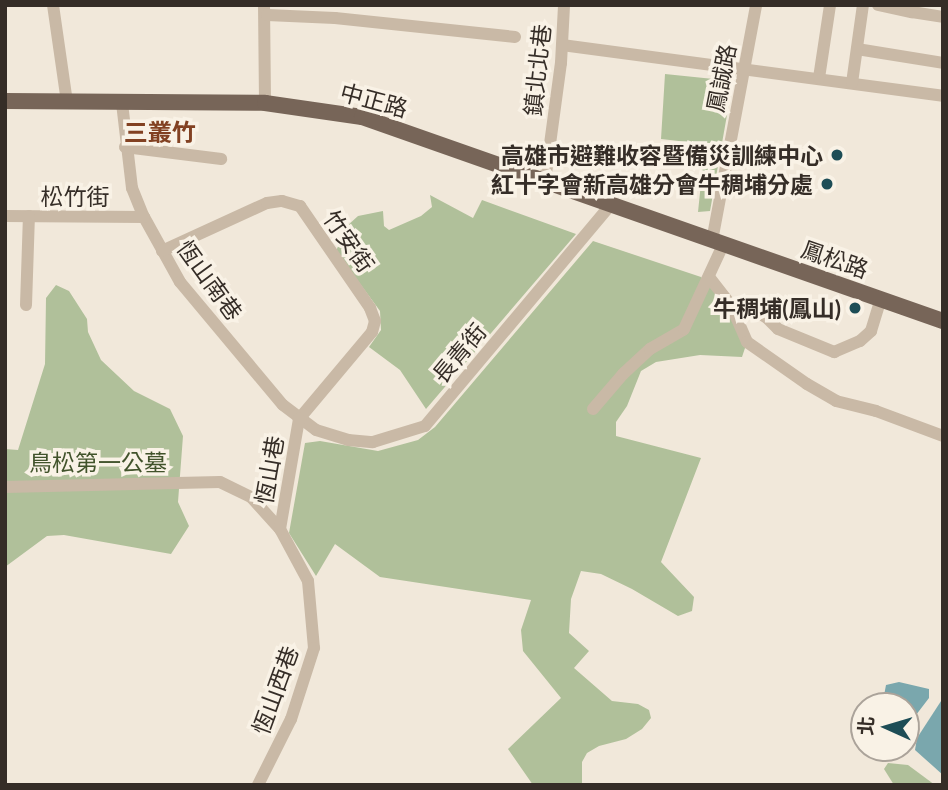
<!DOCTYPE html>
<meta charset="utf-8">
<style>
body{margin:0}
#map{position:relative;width:948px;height:790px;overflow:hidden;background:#f1e8da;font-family:Lato,"Noto Sans TC",sans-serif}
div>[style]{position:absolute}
.green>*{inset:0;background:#b0c09a}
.water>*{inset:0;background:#7aa7ad}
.minor>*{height:12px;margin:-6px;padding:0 6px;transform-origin:6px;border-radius:6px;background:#c9b9a6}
.major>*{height:16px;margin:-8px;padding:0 8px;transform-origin:8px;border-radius:8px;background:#776558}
.dots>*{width:19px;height:19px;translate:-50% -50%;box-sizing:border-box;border:4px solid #f9f2e6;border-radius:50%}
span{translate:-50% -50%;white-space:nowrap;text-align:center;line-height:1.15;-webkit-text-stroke:7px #f9f2e6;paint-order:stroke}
.street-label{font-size:23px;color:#352d27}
.poi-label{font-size:23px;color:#352d27;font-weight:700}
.right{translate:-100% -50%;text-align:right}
.park-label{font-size:23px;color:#41532b}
.neighbourhood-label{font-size:24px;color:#824122;font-weight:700}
.frame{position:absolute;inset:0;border:7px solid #352d27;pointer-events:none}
.north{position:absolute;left:850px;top:692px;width:70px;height:70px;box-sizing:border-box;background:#f9f2e6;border:2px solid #aba39a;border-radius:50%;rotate:274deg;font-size:19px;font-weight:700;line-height:28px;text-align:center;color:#352d27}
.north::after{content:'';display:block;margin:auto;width:24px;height:32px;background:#1d4d56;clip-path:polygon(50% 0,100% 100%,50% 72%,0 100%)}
</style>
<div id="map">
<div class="green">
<i style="clip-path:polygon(665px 74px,733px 81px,710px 211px,698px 212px,705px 144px,661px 139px)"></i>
<i style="clip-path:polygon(430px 195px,473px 218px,482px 200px,576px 234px,426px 409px,400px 370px,369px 347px,381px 330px,380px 311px,336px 251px,347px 226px,358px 216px,383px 211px,384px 226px,389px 230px,421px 216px,432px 207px)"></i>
<i style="clip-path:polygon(593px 241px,701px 277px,732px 312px,746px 345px,742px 357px,700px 355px,656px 362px,641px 371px,627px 406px,616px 422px,616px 436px,701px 458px,661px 562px,694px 597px,692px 611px,678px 616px,632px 589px,601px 574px,581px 571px,571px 599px,569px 633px,589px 651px,574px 668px,612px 701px,638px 704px,649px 710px,651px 718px,642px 729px,626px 739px,599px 746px,587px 753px,582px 762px,582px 785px,533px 785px,508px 749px,561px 698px,523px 651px,521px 630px,531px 600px,380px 577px,335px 544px,316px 576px,289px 533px,305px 443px,320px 441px,378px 451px,418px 440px,435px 427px)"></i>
<i style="clip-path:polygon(56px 285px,69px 291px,87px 319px,88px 332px,101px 360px,134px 391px,170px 409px,183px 436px,178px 502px,189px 526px,171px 554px,64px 535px,47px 536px,5px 567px,5px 449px,18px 450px,45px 364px,46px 298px)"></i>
<i style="clip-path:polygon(888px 763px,908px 765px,935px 785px,894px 785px,884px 769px)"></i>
</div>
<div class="water">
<i style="clip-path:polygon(899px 682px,929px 689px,929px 698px,906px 728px,906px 706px,882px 706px,886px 685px)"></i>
<i style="clip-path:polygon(943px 698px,943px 775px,915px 750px,917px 738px)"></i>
</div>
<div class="minor">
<i style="left:53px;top:5px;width:98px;rotate:81.8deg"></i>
<i style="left:264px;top:5px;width:98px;rotate:89.4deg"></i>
<i style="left:878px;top:5px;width:35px;rotate:12deg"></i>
<i style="left:912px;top:12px;width:7px;rotate:-82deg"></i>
<i style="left:912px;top:12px;width:31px;rotate:9deg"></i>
<i style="left:267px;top:15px;width:68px;rotate:2.5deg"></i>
<i style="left:335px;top:18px;width:181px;rotate:6deg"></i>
<i style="left:562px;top:45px;width:384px;rotate:7.6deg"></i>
<i style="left:857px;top:49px;width:87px;rotate:9.2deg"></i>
<i style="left:819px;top:78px;width:74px;rotate:-81.4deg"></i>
<i style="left:852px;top:83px;width:79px;rotate:-82deg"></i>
<i style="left:122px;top:103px;width:86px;rotate:83.3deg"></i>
<i style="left:132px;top:188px;width:31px;rotate:68deg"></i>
<i style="left:144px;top:217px;width:74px;rotate:61deg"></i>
<i style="left:180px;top:282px;width:160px;rotate:50.1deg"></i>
<i style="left:283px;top:405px;width:41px;rotate:37.1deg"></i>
<i style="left:316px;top:430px;width:34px;rotate:17deg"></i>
<i style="left:348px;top:440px;width:25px;rotate:5deg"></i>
<i style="left:373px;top:442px;width:54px;rotate:-17.1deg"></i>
<i style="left:425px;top:426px;width:290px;rotate:-50deg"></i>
<i style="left:125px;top:147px;width:97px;rotate:7.1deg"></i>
<i style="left:545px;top:181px;width:119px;rotate:-82.3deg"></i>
<i style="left:561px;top:63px;width:58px;rotate:-87deg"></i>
<i style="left:5px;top:216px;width:139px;rotate:0.4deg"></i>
<i style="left:712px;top:241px;width:240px;rotate:-79.4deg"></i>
<i style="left:162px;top:251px;width:115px;rotate:-24.6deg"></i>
<i style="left:267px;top:203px;width:15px;rotate:-8deg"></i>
<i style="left:282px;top:201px;width:19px;rotate:16deg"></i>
<i style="left:300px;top:206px;width:124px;rotate:55.5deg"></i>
<i style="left:370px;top:308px;width:14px;rotate:69deg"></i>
<i style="left:375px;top:321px;width:11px;rotate:105deg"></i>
<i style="left:372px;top:332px;width:114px;rotate:130deg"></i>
<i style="left:709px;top:277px;width:36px;rotate:52deg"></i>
<i style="left:731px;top:305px;width:40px;rotate:66.6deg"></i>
<i style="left:747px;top:342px;width:73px;rotate:35deg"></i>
<i style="left:807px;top:384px;width:34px;rotate:30deg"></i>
<i style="left:836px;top:401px;width:41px;rotate:14deg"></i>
<i style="left:876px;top:411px;width:72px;rotate:20.5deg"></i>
<i style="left:26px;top:305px;width:89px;rotate:-88.1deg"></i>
<i style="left:747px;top:307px;width:21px;rotate:28deg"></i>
<i style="left:766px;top:317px;width:17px;rotate:45deg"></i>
<i style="left:778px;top:329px;width:61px;rotate:22.3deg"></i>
<i style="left:834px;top:352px;width:28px;rotate:-23deg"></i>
<i style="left:860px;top:341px;width:15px;rotate:-42deg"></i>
<i style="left:871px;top:331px;width:34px;rotate:-73deg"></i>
<i style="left:593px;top:409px;width:46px;rotate:-49.4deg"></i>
<i style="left:623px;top:374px;width:37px;rotate:-43deg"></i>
<i style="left:650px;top:349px;width:39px;rotate:-30deg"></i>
<i style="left:684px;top:329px;width:93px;rotate:-65.1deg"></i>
<i style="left:5px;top:487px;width:215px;rotate:-1.3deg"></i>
<i style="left:220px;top:482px;width:34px;rotate:26deg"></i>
<i style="left:251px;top:497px;width:43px;rotate:47.8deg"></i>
<i style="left:280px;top:529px;width:59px;rotate:61.7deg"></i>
<i style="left:308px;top:581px;width:67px;rotate:84.9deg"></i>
<i style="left:314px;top:648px;width:75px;rotate:107.9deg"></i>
<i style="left:291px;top:719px;width:74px;rotate:116.6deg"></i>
<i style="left:280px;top:529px;width:112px;rotate:-80.2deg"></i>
</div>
<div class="major">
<i style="left:5px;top:101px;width:260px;rotate:0.4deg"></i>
<i style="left:265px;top:103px;width:98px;rotate:8.2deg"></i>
<i style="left:362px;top:117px;width:616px;rotate:19.35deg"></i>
</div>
<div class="dots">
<i style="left:837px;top:155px;background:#1d4d56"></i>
<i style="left:827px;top:184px;background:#1d4d56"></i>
<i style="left:855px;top:308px;background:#1d4d56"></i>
</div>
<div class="street-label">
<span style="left:537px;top:70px;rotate:-84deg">鎮北北巷</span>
<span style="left:721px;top:78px;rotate:-79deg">鳳誠路</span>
<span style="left:374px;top:100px;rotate:15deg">中正路</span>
<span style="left:75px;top:196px">松竹街</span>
<span style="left:349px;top:241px;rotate:55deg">竹安街</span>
<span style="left:835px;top:259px;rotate:19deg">鳳松路</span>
<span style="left:210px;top:280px;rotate:54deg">恆山南巷</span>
<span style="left:459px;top:353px;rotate:-50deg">長青街</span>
<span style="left:269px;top:470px;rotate:-80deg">恆山巷</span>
<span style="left:275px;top:690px;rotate:-70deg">恆山西巷</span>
</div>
<div class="poi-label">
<span class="right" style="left:823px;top:155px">高雄市避難收容暨備災訓練中心</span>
<span class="right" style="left:813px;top:184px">紅十字會新高雄分會牛稠埔分處</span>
<span class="right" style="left:841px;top:308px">牛稠埔(鳳山)</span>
</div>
<div class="park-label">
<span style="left:98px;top:462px">鳥松第一公墓</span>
</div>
<div class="neighbourhood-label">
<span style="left:160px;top:132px">三叢竹</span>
</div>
<div class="frame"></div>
<div class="north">北</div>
</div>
